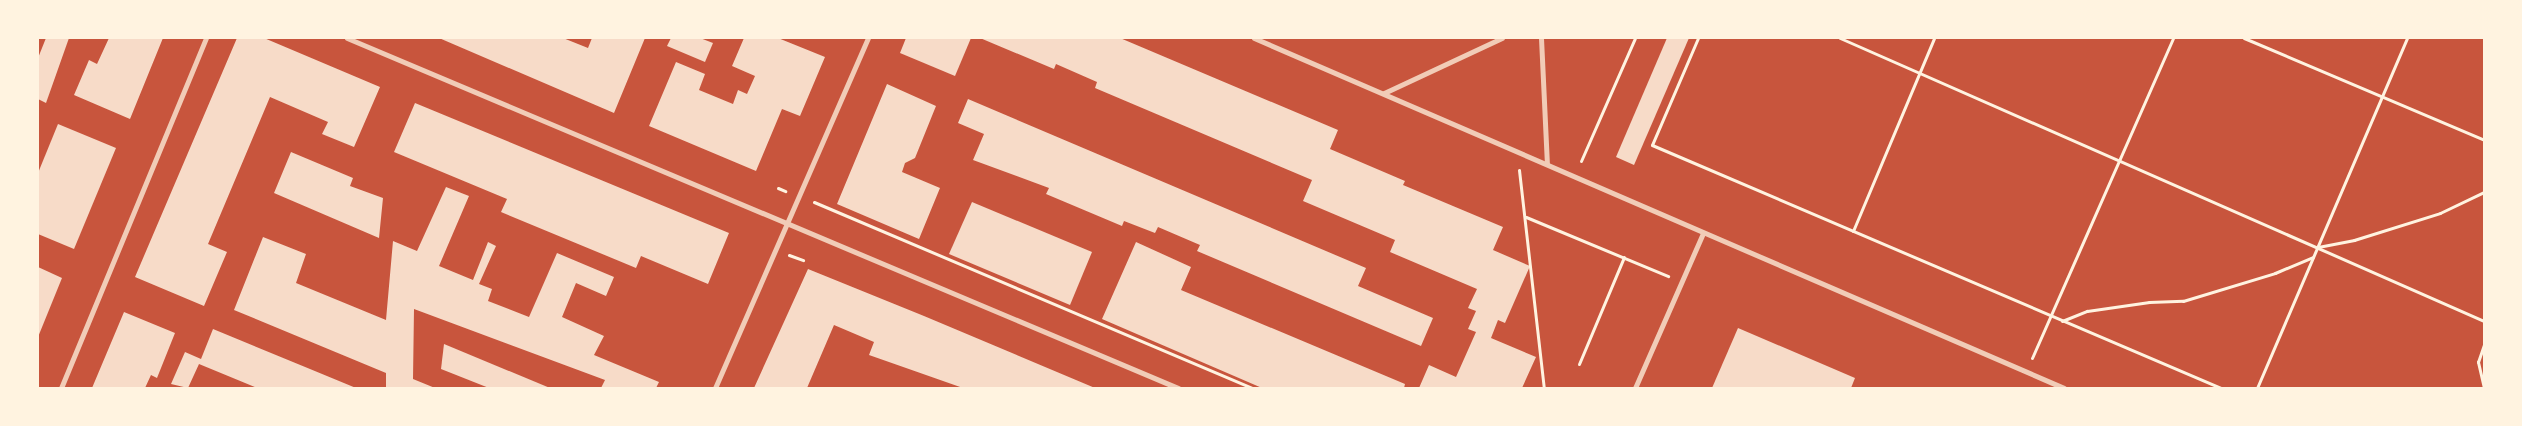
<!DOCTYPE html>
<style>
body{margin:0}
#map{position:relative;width:2522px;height:426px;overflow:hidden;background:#c8553d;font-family:Roboto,sans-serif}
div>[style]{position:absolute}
.building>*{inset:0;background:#f7dbc8}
.path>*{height:3px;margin:-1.5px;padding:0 1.5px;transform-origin:1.5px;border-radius:1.5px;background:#fff3e0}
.minor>*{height:5px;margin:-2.5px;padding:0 2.5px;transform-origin:2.5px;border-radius:2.5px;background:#f1ccb7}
span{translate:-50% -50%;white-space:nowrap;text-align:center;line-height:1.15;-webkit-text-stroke:5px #fff3e0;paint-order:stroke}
.frame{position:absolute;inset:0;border:39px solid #fff3e0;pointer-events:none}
</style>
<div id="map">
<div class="building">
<i style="clip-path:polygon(46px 38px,69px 38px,46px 103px,38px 99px,38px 58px)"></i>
<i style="clip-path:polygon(109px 38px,163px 38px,130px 119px,74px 95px,89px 60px,97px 64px)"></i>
<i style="clip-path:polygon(237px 38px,264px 38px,380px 87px,354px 147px,322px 134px,328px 122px,270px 97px,208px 244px,227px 252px,204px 306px,135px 277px)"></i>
<i style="clip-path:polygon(439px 38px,563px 38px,588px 48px,592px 38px,645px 38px,614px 113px)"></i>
<i style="clip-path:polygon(671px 38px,700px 38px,713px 43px,705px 62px,667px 46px)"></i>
<i style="clip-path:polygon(744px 38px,778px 38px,825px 57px,800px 116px,782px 109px,756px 171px,649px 126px,676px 62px,705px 74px,699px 90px,733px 104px,738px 90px,747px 94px,755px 76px,732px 66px)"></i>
<i style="clip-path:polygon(906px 38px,971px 38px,955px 76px,900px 53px)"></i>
<i style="clip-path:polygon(980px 38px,1120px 38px,1338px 130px,1330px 149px,1405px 181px,1403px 185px,1503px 227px,1493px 250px,1530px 266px,1505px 323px,1498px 320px,1491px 338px,1536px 357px,1522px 388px,1419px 388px,1429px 365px,1456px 377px,1476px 332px,1468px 329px,1476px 311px,1468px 308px,1477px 289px,1390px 252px,1395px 240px,1303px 201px,1312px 180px,1095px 88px,1097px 82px,1056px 64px,1054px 69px)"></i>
<i style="clip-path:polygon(1667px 38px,1689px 38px,1634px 165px,1616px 157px)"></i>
<i style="clip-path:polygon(887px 84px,936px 106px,915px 158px,905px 163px,902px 172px,940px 188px,919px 239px,837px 204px)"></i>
<i style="clip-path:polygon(968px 99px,1366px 268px,1358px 286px,1433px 318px,1421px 346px,1197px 251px,1200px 245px,1158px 227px,1155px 233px,1124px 221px,1122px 226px,1046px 194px,1049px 188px,973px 160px,984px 134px,958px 123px)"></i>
<i style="clip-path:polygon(415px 103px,729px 233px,708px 284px,641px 256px,636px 268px,501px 212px,507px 199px,394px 152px)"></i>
<i style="clip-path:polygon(58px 124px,116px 148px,74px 249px,38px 234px,38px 173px)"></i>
<i style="clip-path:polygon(291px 152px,353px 178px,350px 186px,383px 198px,379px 238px,274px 193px)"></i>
<i style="clip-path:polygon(446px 187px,469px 196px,439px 266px,473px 280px,488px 242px,496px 246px,479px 284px,492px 289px,488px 301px,529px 317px,557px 253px,614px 277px,606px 296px,576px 283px,562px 317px,604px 336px,594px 355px,659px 382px,656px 388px,601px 388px,605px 380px,414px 309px,413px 379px,435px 388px,386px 388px,386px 373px,234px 310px,263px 237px,306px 254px,296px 283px,386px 320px,393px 241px,417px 251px)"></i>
<i style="clip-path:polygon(972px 202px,1092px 252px,1070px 305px,949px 254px)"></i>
<i style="clip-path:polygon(1136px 242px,1191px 267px,1181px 290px,1405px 384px,1404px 388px,1262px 388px,1102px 319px)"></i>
<i style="clip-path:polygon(38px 267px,62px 278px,38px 337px)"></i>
<i style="clip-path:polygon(808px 269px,924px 316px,1095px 388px,963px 388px,869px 355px,874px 342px,834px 325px,807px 388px,754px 388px)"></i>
<i style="clip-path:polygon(124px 312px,175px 333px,157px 378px,151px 375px,145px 388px,92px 388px)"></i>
<i style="clip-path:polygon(1738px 328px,1855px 378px,1851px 388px,1712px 388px)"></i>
<i style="clip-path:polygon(213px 329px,310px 369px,356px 388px,257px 388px,199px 364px,188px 388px,171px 384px,185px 352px,201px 359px)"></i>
<i style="clip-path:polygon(444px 344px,550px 388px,489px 388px,441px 369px)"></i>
</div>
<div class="path">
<i style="left:1698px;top:38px;width:116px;rotate:113.3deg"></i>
<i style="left:1652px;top:145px;width:619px;rotate:23.13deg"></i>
<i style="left:1840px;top:38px;width:703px;rotate:23.72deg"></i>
<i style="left:2244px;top:38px;width:261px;rotate:23deg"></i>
<i style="left:1581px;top:161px;width:134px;rotate:-66.3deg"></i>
<i style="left:1519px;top:170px;width:219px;rotate:83.5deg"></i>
<i style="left:778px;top:188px;width:8px;rotate:23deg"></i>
<i style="left:814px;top:202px;width:477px;rotate:23deg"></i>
<i style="left:1526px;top:217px;width:154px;rotate:22.6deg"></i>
<i style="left:1853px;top:231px;width:209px;rotate:-67.2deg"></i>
<i style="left:2318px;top:247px;width:37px;rotate:-11deg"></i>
<i style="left:2354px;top:240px;width:90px;rotate:-17.4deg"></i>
<i style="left:2440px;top:213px;width:49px;rotate:-25.5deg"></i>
<i style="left:789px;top:255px;width:15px;rotate:20deg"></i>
<i style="left:2062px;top:321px;width:27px;rotate:-22deg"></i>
<i style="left:2087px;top:311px;width:63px;rotate:-8.3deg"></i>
<i style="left:2149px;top:302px;width:34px;rotate:-2deg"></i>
<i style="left:2183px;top:301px;width:96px;rotate:-16.9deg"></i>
<i style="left:2275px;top:273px;width:41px;rotate:-22.8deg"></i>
<i style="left:2032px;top:358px;width:350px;rotate:-66.2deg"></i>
<i style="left:1579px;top:364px;width:116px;rotate:-67.2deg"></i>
<i style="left:2257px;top:388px;width:381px;rotate:-66.8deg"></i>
<i style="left:2484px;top:388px;width:27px;rotate:-103deg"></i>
<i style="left:2478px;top:362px;width:18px;rotate:-71deg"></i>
</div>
<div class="minor">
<i style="left:347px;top:38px;width:902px;rotate:22.84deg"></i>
<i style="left:1254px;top:38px;width:882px;rotate:23.37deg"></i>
<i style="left:1541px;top:38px;width:126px;rotate:87.3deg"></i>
<i style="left:1384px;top:93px;width:130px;rotate:-25deg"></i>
<i style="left:61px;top:388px;width:379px;rotate:-67.5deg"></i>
<i style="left:715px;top:388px;width:382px;rotate:-66.4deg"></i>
<i style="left:1635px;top:388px;width:169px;rotate:-66.3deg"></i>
</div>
<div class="frame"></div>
</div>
